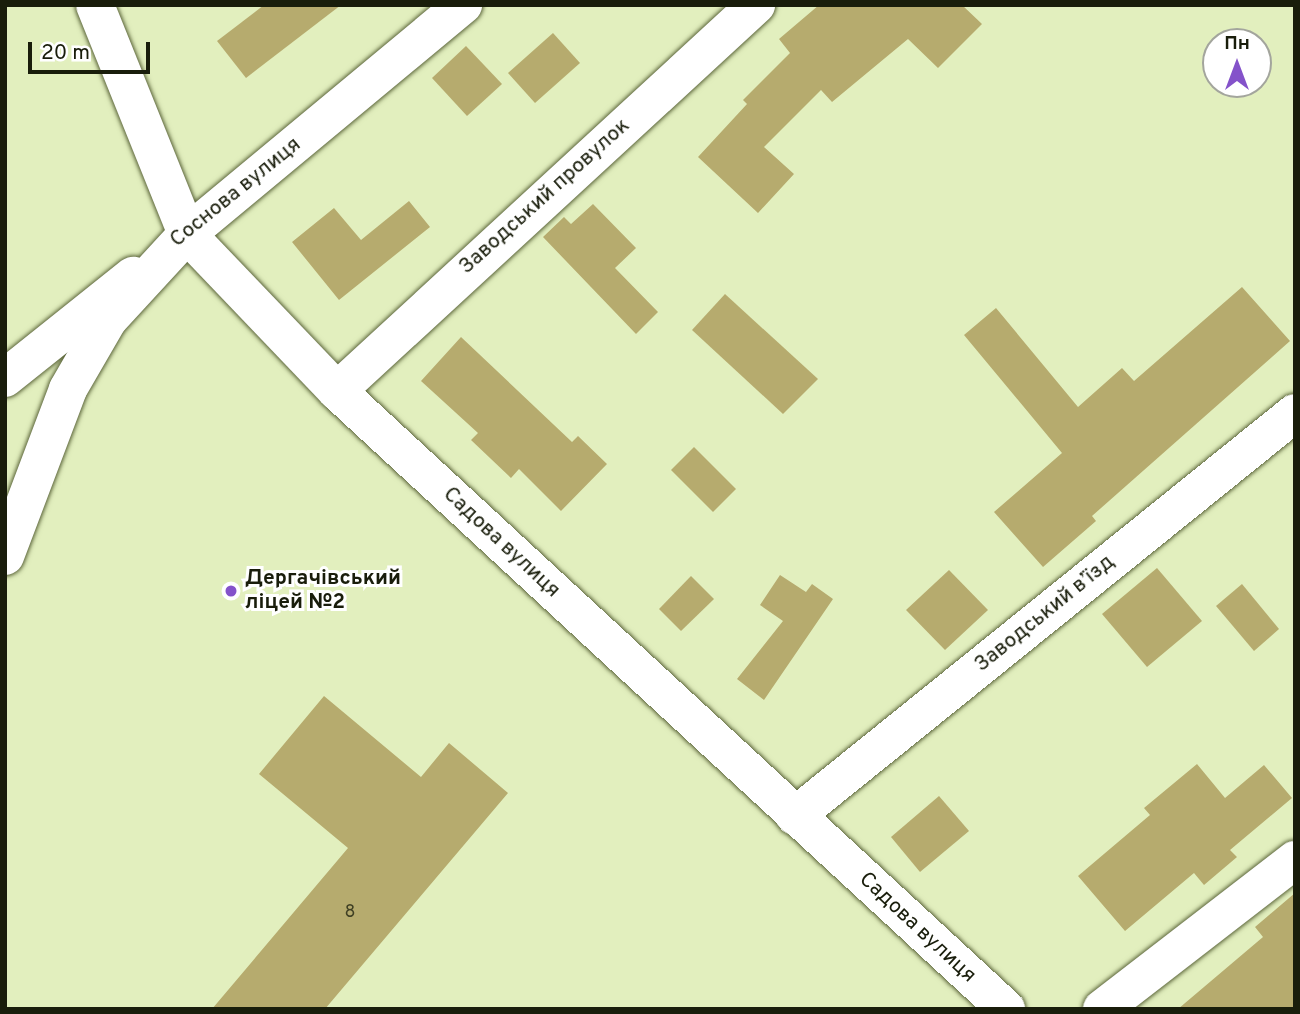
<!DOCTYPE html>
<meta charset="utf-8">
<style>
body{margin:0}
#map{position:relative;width:1300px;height:1014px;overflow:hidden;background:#e2efbe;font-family:Overpass,sans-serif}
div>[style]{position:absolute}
.building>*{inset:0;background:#b6ab6e}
.roads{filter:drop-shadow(0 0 2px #5c663b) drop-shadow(0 0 2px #5c663b)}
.street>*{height:38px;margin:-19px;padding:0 19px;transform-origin:19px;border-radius:19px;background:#fff}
.secondary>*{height:38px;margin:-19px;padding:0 19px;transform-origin:19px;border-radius:19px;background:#fff}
.dots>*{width:19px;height:19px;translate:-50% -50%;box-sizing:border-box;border:4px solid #fff;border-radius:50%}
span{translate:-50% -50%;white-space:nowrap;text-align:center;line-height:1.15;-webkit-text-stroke:6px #fff;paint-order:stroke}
.number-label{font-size:18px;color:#404024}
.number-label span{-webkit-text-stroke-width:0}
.street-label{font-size:21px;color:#191d0b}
.poi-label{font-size:21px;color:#191d0b;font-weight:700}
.left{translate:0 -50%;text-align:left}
.frame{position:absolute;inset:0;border:7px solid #191d0b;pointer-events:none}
.north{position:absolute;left:1202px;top:28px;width:70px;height:70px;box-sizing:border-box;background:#fff;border:2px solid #a3a59d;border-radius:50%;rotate:0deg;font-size:19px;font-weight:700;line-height:28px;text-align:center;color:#191d0b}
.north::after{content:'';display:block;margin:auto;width:24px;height:32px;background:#8452ca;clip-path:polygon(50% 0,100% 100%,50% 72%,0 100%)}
.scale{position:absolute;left:28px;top:42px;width:122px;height:32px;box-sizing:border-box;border:4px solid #191d0b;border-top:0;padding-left:9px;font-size:21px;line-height:24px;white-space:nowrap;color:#191d0b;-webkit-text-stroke:5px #fff;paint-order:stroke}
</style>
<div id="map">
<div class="building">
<i style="clip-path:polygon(264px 5px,341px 5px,246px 78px,217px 41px)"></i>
<i style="clip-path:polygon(819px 5px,962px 5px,982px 24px,938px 68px,908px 39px,832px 102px,821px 90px,764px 147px,794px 174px,758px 213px,698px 157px,747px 104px,743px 100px,790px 53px,779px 39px)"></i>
<i style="clip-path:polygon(553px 33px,580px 63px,535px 103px,508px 73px)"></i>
<i style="clip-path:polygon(466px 46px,502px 84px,467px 116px,432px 78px)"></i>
<i style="clip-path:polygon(409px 201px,430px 227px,339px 300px,292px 242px,334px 208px,361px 240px)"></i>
<i style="clip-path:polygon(593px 204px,636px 248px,615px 268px,658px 312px,636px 334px,543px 237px,564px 217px,571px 224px)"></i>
<i style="clip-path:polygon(1242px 287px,1290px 341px,1092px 516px,1096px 521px,1043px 567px,994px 512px,1062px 453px,964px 335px,996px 308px,1078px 407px,1122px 368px,1134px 381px)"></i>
<i style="clip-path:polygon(725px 294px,818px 379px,783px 414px,692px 330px)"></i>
<i style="clip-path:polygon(461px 337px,572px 442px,578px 436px,607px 464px,561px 511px,519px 469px,511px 478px,471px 440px,478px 433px,421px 381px)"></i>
<i style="clip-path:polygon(694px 447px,736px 489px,713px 512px,671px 470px)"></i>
<i style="clip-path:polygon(1157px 568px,1202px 621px,1147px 667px,1102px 614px)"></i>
<i style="clip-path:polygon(949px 570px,988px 610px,945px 650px,906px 610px)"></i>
<i style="clip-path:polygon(780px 575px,806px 592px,812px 584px,833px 599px,764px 700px,737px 679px,783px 621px,760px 605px)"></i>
<i style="clip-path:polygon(691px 576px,714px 599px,681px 631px,659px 609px)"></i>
<i style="clip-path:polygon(1242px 584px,1279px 629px,1254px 651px,1216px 606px)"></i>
<i style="clip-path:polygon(324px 696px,421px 777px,449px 743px,508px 793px,325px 1009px,212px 1009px,348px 848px,259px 774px)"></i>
<i style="clip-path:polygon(1197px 764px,1225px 798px,1264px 765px,1292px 798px,1230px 850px,1237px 857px,1204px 885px,1194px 873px,1125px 931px,1078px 876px,1150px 815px,1144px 808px)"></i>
<i style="clip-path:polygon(939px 796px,969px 831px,920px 872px,891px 837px)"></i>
<i style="clip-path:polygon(1295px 893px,1295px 1009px,1178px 1009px,1263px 937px,1255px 927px)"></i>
</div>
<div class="roads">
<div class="street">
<i style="left:95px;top:5px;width:247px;rotate:68.1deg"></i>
<i style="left:187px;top:234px;width:217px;rotate:46.3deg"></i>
<i style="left:337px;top:391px;width:911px;rotate:42.73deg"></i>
<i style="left:5px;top:378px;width:164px;rotate:-38.6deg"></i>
<i style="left:337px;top:391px;width:570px;rotate:-42.65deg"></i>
<i style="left:795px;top:816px;width:642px;rotate:-38.87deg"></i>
<i style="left:1102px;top:1009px;width:244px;rotate:-37.7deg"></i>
</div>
<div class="secondary">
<i style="left:5px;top:556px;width:178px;rotate:-69.3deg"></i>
<i style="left:68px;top:389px;width:80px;rotate:-59.9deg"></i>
<i style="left:108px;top:320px;width:117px;rotate:-47.4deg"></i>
<i style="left:187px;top:234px;width:359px;rotate:-39.7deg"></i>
</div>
</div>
<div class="dots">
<i style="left:231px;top:591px;background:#8452ca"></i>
</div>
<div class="number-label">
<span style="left:350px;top:913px">8</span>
</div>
<div class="street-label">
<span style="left:236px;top:193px;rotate:-39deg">Соснова вулиця</span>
<span style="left:545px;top:197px;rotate:-42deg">Заводський провулок</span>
<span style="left:501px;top:543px;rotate:43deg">Садова вулиця</span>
<span style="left:1045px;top:614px;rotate:-39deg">Заводський в’їзд</span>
<span style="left:917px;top:928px;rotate:43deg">Садова вулиця</span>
</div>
<div class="poi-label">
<span class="left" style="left:245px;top:591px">Дергачівський<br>ліцей №2</span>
</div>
<div class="frame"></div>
<div class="north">Пн</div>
<div class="scale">20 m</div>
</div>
